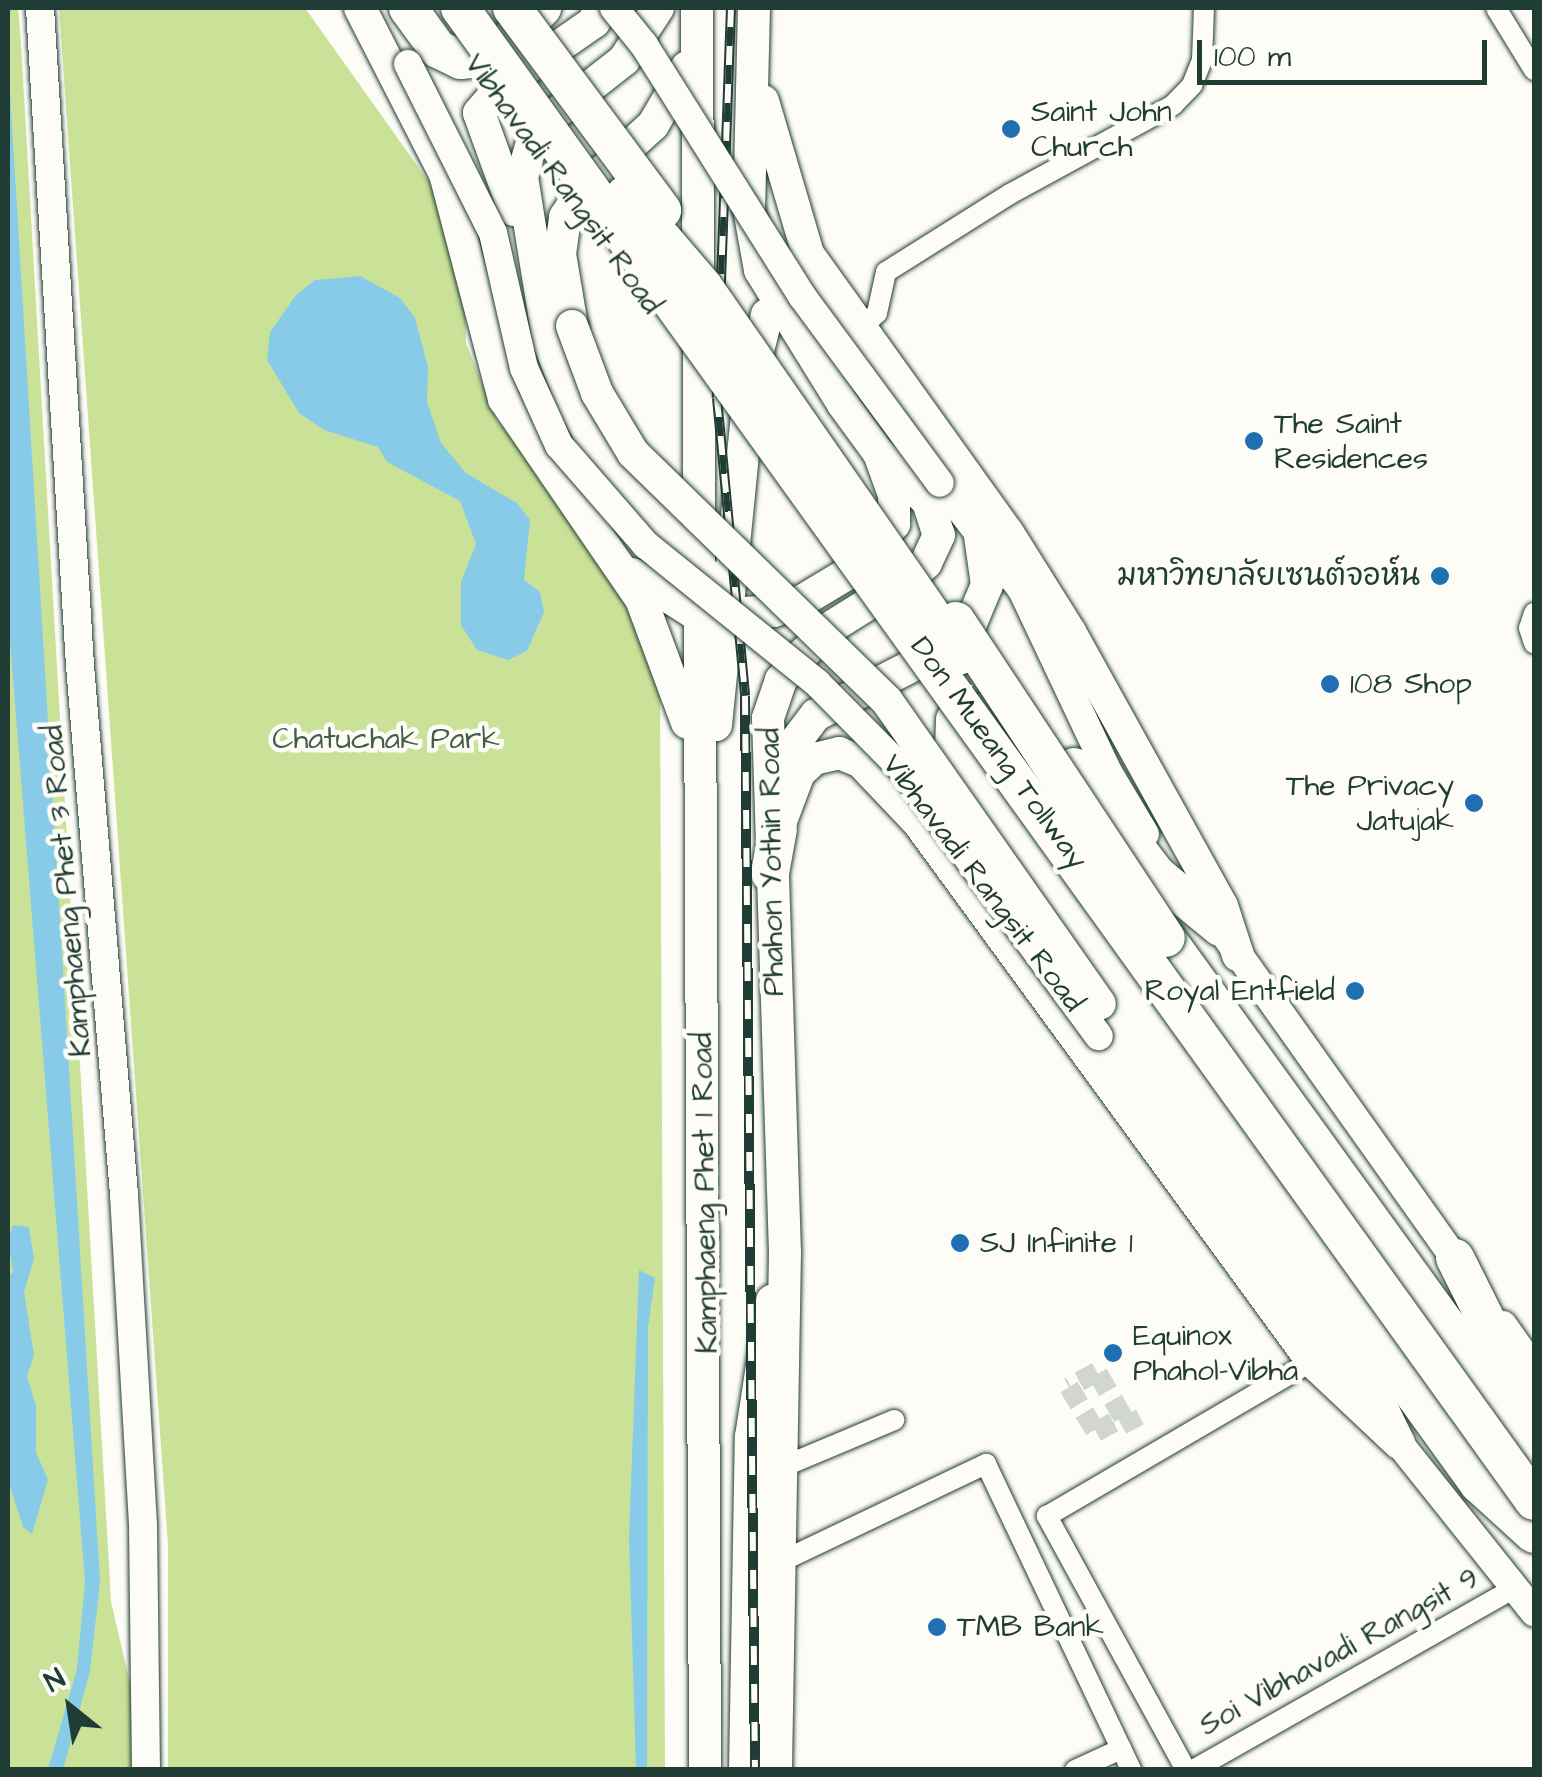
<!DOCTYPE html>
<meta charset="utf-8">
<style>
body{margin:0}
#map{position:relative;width:1542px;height:1777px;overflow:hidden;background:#fdfcf7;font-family:"Architects Daughter","Playpen Sans Thai",sans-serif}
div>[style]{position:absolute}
.green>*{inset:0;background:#cae298}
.water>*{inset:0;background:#87cbe9}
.street-tunnel>*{height:20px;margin-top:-10px;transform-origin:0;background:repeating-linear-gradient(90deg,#d1d6d0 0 20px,transparent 0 30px)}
.roads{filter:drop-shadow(0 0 2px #1f3d34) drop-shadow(0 0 2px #1f3d34)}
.street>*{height:20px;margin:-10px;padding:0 10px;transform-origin:10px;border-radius:10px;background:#fdfcf7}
.secondary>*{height:28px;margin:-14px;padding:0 14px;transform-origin:14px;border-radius:14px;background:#fdfcf7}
.primary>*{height:32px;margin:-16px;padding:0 16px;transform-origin:16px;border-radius:16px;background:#fdfcf7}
.highway>*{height:38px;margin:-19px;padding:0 19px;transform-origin:19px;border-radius:19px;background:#fdfcf7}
.rail>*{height:10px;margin-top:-5px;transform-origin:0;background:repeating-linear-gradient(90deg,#fdfcf7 0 19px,#1f3d34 0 38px);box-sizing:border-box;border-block:2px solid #1f3d34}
.bridges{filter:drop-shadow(0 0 2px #1f3d34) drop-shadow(0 0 2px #1f3d34)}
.secondary-bridge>*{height:28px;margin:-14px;padding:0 14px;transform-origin:14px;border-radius:14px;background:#fdfcf7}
.primary-bridge>*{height:32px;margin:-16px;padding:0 16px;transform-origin:16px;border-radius:16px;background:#fdfcf7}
.highway-bridge>*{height:38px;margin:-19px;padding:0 19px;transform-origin:19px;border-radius:19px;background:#fdfcf7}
.dots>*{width:28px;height:28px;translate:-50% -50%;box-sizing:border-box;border:5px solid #fdfcf7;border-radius:50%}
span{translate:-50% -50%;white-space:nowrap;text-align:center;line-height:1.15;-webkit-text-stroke:9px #fdfcf7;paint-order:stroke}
.poi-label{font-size:30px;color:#1f3d34}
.left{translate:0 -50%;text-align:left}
.right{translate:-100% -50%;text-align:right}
.street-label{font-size:30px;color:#1f3d34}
.park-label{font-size:30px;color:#415e48}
.frame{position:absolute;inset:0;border:10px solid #1f3d34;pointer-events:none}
.north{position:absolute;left:20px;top:1657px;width:100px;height:100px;-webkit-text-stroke:8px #fdfcf7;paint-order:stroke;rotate:330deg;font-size:28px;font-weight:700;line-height:40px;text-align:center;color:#1f3d34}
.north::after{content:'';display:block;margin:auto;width:35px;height:45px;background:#1f3d34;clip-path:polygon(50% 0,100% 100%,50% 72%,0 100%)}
.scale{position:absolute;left:1197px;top:40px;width:290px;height:45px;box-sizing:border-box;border:5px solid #1f3d34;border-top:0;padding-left:12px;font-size:30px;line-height:35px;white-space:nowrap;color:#1f3d34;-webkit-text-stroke:8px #fdfcf7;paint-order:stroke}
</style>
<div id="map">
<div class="green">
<i style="clip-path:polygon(8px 8px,18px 8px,21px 44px,111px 1601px,133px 1697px,134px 1769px,8px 1769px)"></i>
<i style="clip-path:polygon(59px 8px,305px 8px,446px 206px,464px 266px,466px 343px,497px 421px,570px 502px,631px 605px,660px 693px,665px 1769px,168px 1769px,168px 1545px)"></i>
</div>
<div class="water">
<i style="clip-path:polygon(8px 59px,100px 1582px,90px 1671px,63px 1770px,48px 1769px,77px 1669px,85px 1582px,8px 616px)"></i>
<i style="clip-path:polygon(360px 276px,400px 298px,415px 318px,428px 367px,427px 402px,441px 443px,466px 473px,517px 503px,530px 520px,524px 580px,540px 592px,544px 612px,527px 651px,508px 660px,477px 650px,461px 625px,461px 582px,476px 544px,460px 501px,387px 462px,378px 447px,324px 430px,299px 413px,267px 360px,270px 332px,296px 295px,315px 280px)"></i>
<i style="clip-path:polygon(13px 1225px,29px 1227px,34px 1259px,24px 1292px,34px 1355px,27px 1376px,36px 1406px,36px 1452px,48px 1480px,32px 1534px,23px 1527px,8px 1481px,8px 1276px,13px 1272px,8px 1240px)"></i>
<i style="clip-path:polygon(639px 1270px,655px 1278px,648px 1327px,647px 1770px,636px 1769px,629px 1538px)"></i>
</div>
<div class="street-tunnel">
<i style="left:1123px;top:1417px;width:52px;rotate:-120deg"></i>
<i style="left:1097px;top:1372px;width:32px;rotate:152deg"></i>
<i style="left:1069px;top:1387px;width:52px;rotate:59deg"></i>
<i style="left:1096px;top:1432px;width:31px;rotate:-29deg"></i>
<i style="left:1123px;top:1417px;width:5px;rotate:-37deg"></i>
<i style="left:1127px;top:1414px;width:17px;rotate:62deg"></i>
</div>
<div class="roads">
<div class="street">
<i style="left:1496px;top:8px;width:73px;rotate:58.5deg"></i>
<i style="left:861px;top:328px;width:22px;rotate:-43deg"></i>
<i style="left:877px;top:313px;width:42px;rotate:-77.6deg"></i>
<i style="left:886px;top:272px;width:146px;rotate:-32.2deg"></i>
<i style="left:1010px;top:194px;width:186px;rotate:-28.6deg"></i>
<i style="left:1173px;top:105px;width:28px;rotate:-46deg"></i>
<i style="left:1192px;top:85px;width:27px;rotate:-68deg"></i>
<i style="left:1202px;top:60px;width:52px;rotate:-87.8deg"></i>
<i style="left:1534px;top:613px;width:16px;rotate:108deg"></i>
<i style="left:1529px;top:628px;width:16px;rotate:72deg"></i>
<i style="left:780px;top:1468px;width:124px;rotate:-22.8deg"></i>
<i style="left:776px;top:1564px;width:233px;rotate:-25.5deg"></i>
<i style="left:986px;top:1464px;width:339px;rotate:64.6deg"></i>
<i style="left:1075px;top:1770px;width:51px;rotate:-24.5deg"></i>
<i style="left:1186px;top:1770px;width:290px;rotate:-118.7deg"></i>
<i style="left:1047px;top:1516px;width:307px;rotate:-30.3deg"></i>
<i style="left:1193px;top:1770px;width:371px;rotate:-29.5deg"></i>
</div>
<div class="secondary">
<i style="left:40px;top:8px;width:658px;rotate:86.52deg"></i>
<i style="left:80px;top:665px;width:532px;rotate:85.25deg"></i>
<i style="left:124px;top:1195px;width:331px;rotate:86.7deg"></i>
<i style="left:143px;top:1525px;width:245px;rotate:89.3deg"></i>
<i style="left:940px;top:483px;width:135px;rotate:52.5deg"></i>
<i style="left:1022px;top:590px;width:201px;rotate:64.7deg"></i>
<i style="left:1108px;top:772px;width:72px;rotate:59.2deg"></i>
<i style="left:1227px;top:938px;width:412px;rotate:54.6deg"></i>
<i style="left:1099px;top:1036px;width:439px;rotate:53.8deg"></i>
<i style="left:1503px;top:1325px;width:54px;rotate:54.8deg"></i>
<i style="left:1387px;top:1428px;width:236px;rotate:51.4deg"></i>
</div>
<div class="primary">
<i style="left:360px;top:8px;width:186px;rotate:62.9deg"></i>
<i style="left:445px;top:174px;width:233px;rotate:75.3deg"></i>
<i style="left:504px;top:399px;width:242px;rotate:55.6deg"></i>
<i style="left:641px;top:599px;width:132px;rotate:69.6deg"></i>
<i style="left:658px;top:8px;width:62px;rotate:123.2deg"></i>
<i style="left:624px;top:60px;width:112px;rotate:141.9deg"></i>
<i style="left:536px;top:129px;width:50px;rotate:106.3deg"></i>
<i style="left:522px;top:177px;width:165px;rotate:80.9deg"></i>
<i style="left:548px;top:340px;width:70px;rotate:69deg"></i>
<i style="left:573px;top:405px;width:64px;rotate:61deg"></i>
<i style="left:604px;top:461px;width:157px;rotate:48.1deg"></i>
<i style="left:697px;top:8px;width:1762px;rotate:89.74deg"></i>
<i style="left:754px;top:8px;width:201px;rotate:91.4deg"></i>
<i style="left:749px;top:209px;width:62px;rotate:79.8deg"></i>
<i style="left:760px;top:270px;width:158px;rotate:58.2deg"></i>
<i style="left:843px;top:404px;width:59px;rotate:53.9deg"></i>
<i style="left:878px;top:452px;width:71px;rotate:45deg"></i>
<i style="left:928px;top:502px;width:35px;rotate:72deg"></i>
<i style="left:939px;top:535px;width:31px;rotate:115deg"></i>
<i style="left:926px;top:563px;width:21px;rotate:137deg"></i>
<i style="left:911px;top:577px;width:92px;rotate:147.9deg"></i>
<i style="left:833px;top:626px;width:42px;rotate:136.9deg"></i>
<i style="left:802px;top:655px;width:33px;rotate:130deg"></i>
<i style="left:781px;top:680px;width:40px;rotate:108.9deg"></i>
<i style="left:768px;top:718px;width:534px;rotate:88.18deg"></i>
<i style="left:785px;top:1252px;width:518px;rotate:91deg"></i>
<i style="left:763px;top:101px;width:159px;rotate:73.6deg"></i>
<i style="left:808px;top:254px;width:343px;rotate:54.4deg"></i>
<i style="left:1008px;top:533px;width:117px;rotate:57.9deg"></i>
<i style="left:1070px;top:632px;width:313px;rotate:61deg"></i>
<i style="left:1222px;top:906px;width:52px;rotate:71.9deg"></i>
<i style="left:514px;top:210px;width:103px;rotate:-109.8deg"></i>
<i style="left:479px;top:113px;width:37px;rotate:-49deg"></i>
<i style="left:503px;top:85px;width:111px;rotate:-34.7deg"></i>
<i style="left:594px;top:22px;width:15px;rotate:-70deg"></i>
<i style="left:572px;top:326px;width:73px;rotate:-99.5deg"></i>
<i style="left:560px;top:254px;width:37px;rotate:-82deg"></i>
<i style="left:565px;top:217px;width:36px;rotate:-56deg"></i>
<i style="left:585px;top:187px;width:92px;rotate:-42.4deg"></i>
<i style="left:653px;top:125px;width:67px;rotate:-59.6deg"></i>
<i style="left:633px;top:574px;width:78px;rotate:32.5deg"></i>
<i style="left:699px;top:616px;width:75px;rotate:-3.8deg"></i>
<i style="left:774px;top:611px;width:30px;rotate:-20deg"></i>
<i style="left:802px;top:601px;width:52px;rotate:-31deg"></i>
<i style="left:847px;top:574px;width:69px;rotate:-46.8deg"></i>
<i style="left:894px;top:524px;width:29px;rotate:-90deg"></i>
<i style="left:894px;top:495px;width:41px;rotate:-109.7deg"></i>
<i style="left:716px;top:725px;width:344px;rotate:-84.3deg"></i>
<i style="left:750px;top:383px;width:70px;rotate:-76deg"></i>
<i style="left:767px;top:315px;width:31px;rotate:-37deg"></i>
<i style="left:784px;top:789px;width:45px;rotate:-78.4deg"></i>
<i style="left:793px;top:745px;width:38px;rotate:-53deg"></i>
<i style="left:816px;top:715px;width:134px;rotate:-27.1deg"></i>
<i style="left:935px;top:654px;width:48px;rotate:-40.7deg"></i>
<i style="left:971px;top:623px;width:41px;rotate:-67.2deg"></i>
<i style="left:987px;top:585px;width:49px;rotate:-98.1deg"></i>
<i style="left:778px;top:829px;width:60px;rotate:-69.4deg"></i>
<i style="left:799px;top:773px;width:21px;rotate:-43deg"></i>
<i style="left:814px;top:759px;width:26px;rotate:-13deg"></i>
<i style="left:839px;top:753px;width:24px;rotate:22deg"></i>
<i style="left:861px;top:762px;width:83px;rotate:46.5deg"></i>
<i style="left:918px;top:822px;width:668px;rotate:53.83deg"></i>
<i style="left:1312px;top:1361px;width:120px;rotate:43.3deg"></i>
<i style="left:1100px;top:1004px;width:414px;rotate:53.4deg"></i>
<i style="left:1347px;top:1336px;width:114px;rotate:64.1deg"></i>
<i style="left:745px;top:1770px;width:333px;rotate:-89deg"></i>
<i style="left:751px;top:1437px;width:138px;rotate:-81.2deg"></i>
</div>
<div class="highway">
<i style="left:408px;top:8px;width:51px;rotate:53.8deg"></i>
<i style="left:438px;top:49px;width:25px;rotate:26deg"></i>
<i style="left:461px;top:60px;width:20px;rotate:-6deg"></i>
<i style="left:481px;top:58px;width:28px;rotate:-30deg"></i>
<i style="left:505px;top:44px;width:52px;rotate:-44.2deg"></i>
<i style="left:995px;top:709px;width:41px;rotate:164.6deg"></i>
<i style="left:955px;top:720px;width:34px;rotate:92deg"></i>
<i style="left:954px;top:754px;width:26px;rotate:59deg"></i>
<i style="left:967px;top:776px;width:874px;rotate:54.13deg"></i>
<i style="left:1479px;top:1484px;width:74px;rotate:42.3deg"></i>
<i style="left:1074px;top:767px;width:136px;rotate:52.5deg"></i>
<i style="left:1157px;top:875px;width:82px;rotate:39.5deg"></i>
<i style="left:770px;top:873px;width:45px;rotate:-79.7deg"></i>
<i style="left:1166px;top:938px;width:627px;rotate:54.08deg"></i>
<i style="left:1455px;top:1258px;width:168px;rotate:63.4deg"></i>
</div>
</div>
<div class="rail">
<i style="left:731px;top:8px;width:390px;rotate:92.1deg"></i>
<i style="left:717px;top:398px;width:299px;rotate:84.6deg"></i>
<i style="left:745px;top:696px;width:1074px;rotate:89.47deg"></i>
</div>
<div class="bridges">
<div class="secondary-bridge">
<i style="left:614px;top:8px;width:48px;rotate:51deg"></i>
<i style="left:644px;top:45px;width:297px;rotate:57.8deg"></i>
<i style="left:802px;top:296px;width:232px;rotate:53.6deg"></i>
<i style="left:408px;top:64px;width:189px;rotate:63.3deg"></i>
<i style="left:493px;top:233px;width:139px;rotate:77.1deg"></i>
<i style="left:524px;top:368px;width:85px;rotate:65.6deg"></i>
<i style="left:559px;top:445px;width:133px;rotate:49deg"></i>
<i style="left:646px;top:545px;width:220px;rotate:38.9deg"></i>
<i style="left:817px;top:683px;width:124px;rotate:45.3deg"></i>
<i style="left:904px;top:771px;width:329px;rotate:53.7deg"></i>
</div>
<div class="primary-bridge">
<i style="left:572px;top:326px;width:72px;rotate:69.5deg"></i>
<i style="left:597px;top:393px;width:70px;rotate:59deg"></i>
<i style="left:633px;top:453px;width:355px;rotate:44.3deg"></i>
<i style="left:887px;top:701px;width:370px;rotate:54.9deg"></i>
</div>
<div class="highway-bridge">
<i style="left:460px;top:8px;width:1839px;rotate:54.27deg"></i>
<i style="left:512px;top:8px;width:252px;rotate:53.4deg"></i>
<i style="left:625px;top:195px;width:120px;rotate:49.4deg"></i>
<i style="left:703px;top:286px;width:450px;rotate:55.2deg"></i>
<i style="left:956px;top:621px;width:380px;rotate:56.5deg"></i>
</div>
</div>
<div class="dots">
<i style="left:1011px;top:129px;background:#1f6fb2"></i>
<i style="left:1254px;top:441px;background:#1f6fb2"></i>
<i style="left:1440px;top:576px;background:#1f6fb2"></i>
<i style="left:1330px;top:684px;background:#1f6fb2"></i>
<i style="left:1474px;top:803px;background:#1f6fb2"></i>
<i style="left:1355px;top:991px;background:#1f6fb2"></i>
<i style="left:960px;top:1243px;background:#1f6fb2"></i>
<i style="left:1113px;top:1353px;background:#1f6fb2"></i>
<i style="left:937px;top:1627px;background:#1f6fb2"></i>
</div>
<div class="poi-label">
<span class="left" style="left:1031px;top:129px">Saint John<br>Church</span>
<span class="left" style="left:1274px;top:441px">The Saint<br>Residences</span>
<span class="right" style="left:1420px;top:576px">มหาวิทยาลัยเซนต์จอห์น</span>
<span class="left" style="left:1350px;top:684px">108 Shop</span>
<span class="right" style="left:1454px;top:803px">The Privacy<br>Jatujak</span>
<span class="right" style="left:1335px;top:991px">Royal Entfield</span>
<span class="left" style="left:980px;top:1243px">SJ Infinite 1</span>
<span class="left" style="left:1133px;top:1353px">Equinox<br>Phahol–Vibha</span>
<span class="left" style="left:957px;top:1627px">TMB Bank</span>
</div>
<div class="street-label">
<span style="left:563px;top:184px;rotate:54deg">Vibhavadi Rangsit Road</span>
<span style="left:999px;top:753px;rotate:54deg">Don Mueang Tollway</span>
<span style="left:772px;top:862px;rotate:-91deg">Phahon Yothin Road</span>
<span style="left:983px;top:883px;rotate:53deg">Vibhavadi Rangsit Road</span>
<span style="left:67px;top:891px;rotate:-95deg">Kamphaeng Phet 3 Road</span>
<span style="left:705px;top:1193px;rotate:-91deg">Kamphaeng Phet 1 Road</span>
<span style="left:1339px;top:1652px;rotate:-29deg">Soi Vibhavadi Rangsit 9</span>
</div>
<div class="park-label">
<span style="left:386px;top:739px">Chatuchak Park</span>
</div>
<div class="frame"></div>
<div class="north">N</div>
<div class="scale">100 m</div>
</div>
